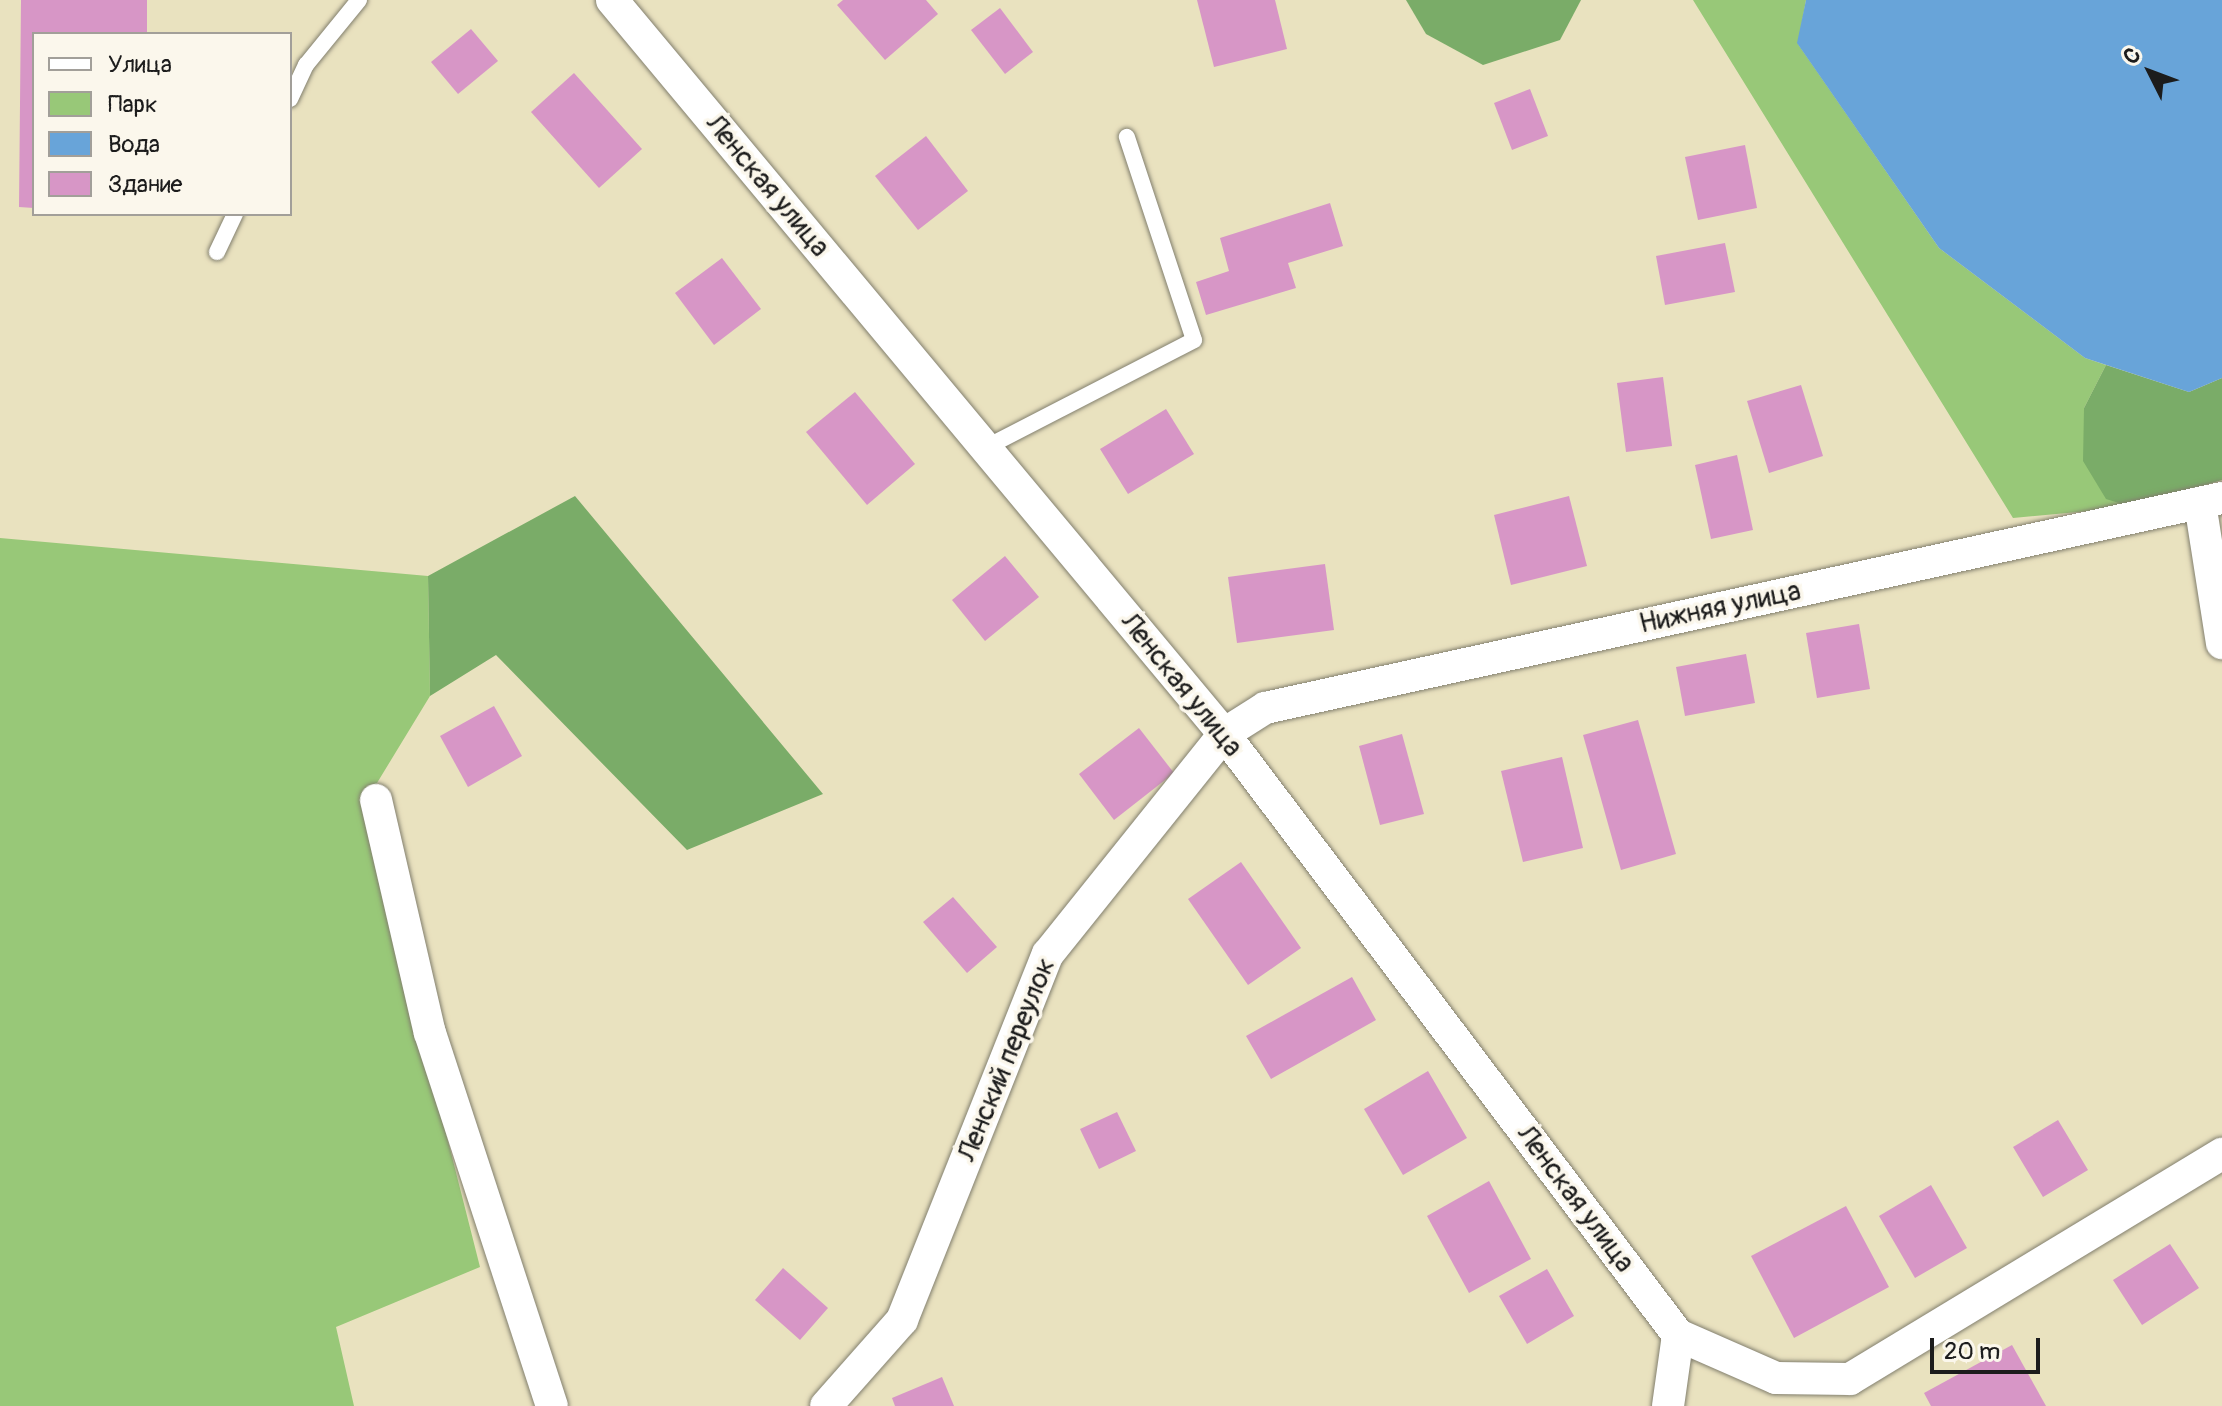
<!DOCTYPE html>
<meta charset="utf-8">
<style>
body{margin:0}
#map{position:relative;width:2222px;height:1406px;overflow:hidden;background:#e9e2bf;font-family:Pangolin,sans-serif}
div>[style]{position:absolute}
.green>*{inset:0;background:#98c878}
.forest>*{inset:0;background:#7aac68}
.water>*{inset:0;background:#68a4d9}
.building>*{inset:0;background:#d796c6}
.roads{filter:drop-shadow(0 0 2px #827f6e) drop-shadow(0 0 2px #827f6e)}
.lane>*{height:16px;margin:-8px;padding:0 8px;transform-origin:8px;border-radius:8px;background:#fff}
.street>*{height:32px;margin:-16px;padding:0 16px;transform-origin:16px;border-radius:16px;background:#fff}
span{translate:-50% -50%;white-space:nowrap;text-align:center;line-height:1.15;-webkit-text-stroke:7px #fbf7ec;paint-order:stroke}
.street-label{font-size:28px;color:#1c1c1c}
.legend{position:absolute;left:32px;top:32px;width:260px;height:184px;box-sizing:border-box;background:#fbf7ec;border:2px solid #a29f99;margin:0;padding:10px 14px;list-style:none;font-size:24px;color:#1c1c1c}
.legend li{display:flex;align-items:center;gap:16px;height:40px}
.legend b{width:40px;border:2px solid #a29f99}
.north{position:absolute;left:2110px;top:32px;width:80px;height:80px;-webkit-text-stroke:6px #fbf7ec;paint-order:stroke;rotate:312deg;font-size:22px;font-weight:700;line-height:32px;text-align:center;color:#1c1c1c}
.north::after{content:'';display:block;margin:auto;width:28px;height:36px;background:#1c1c1c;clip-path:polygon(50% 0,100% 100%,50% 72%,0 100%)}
.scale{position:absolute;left:1930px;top:1338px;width:110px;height:36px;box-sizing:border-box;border:4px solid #1c1c1c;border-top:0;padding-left:10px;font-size:24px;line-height:28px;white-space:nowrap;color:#1c1c1c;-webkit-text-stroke:6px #fbf7ec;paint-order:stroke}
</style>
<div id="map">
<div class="green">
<i style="clip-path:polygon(1693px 0,1806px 0,1798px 44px,1939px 248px,2085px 358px,2106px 365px,2084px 408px,2132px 507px,2013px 518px)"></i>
<i style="clip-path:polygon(0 538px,428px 576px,430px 696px,363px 806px,480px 1267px,336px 1327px,354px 1406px,0 1406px)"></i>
</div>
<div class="forest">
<i style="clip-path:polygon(1406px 0,1581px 0,1560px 40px,1483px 65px,1426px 34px)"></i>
<i style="clip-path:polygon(2106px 365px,2189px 392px,2222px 378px,2222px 480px,2132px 507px,2106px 499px,2083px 461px,2084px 408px)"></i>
<i style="clip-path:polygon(575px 496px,823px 794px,687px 850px,496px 655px,430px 696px,428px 576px)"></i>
</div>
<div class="water">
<i style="clip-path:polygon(1806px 0,2222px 0,2222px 378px,2189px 392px,2085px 358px,1939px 248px,1797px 43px)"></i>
</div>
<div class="building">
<i style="clip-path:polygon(21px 0,147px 0,147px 34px,34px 34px,34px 208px,19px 207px)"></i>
<i style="clip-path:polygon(843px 0,926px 0,938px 14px,885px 60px,837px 5px)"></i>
<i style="clip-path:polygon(1197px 0,1275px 0,1287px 49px,1214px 67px)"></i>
<i style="clip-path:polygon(1000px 8px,1033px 52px,1005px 74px,971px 30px)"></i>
<i style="clip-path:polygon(471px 29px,498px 61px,458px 94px,431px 62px)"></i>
<i style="clip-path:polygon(574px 73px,642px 149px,599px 188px,531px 112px)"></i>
<i style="clip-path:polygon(1530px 89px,1548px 136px,1512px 150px,1494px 103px)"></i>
<i style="clip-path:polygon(926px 136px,968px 191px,918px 230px,875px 176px)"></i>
<i style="clip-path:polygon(1745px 145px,1757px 208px,1698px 220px,1685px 157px)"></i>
<i style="clip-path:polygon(1330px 203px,1343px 246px,1288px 263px,1296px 288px,1206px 315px,1196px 282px,1229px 271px,1220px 238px)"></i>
<i style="clip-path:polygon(1725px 243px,1735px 292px,1665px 305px,1656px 256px)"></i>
<i style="clip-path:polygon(722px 258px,761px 309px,714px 345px,675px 293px)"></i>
<i style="clip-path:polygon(1663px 377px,1672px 446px,1626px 452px,1617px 383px)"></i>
<i style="clip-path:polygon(1801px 385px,1823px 456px,1769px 473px,1747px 401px)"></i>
<i style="clip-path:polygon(855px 392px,915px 464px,867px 505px,806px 432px)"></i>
<i style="clip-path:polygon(1166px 409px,1194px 454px,1128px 494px,1100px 449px)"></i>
<i style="clip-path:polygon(1737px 455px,1753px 530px,1711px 539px,1695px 465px)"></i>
<i style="clip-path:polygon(1569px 496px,1587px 566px,1511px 585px,1494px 515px)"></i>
<i style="clip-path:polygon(1005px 556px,1039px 597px,985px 641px,952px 600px)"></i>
<i style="clip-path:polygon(1325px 564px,1334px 630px,1237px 643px,1228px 577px)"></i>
<i style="clip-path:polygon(1859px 624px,1870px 689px,1817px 698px,1806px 633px)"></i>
<i style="clip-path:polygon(1746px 654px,1755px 703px,1685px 716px,1676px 667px)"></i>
<i style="clip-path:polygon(494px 706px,522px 756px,468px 787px,440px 736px)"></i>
<i style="clip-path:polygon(1638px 720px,1676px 854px,1621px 870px,1583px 735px)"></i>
<i style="clip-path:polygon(1139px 728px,1174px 773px,1114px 820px,1079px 774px)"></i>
<i style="clip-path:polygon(1402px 734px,1424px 814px,1380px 825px,1359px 746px)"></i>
<i style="clip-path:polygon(1562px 757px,1583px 848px,1523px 862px,1501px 771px)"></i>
<i style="clip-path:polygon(1241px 862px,1301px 948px,1248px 985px,1188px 899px)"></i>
<i style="clip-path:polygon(953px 897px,997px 947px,967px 973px,923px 922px)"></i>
<i style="clip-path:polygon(1352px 977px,1376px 1020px,1271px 1079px,1246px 1036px)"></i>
<i style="clip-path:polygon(1428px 1071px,1467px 1138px,1403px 1175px,1364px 1109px)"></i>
<i style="clip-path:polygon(1117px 1112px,1136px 1151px,1099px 1169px,1080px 1129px)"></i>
<i style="clip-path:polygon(2058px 1120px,2088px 1170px,2043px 1197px,2013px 1147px)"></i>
<i style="clip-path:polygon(1489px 1181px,1531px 1259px,1469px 1293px,1427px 1216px)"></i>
<i style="clip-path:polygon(1931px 1185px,1967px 1248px,1915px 1278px,1879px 1216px)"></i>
<i style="clip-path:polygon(1846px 1206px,1889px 1287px,1794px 1338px,1751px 1256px)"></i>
<i style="clip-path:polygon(2170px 1244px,2199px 1288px,2142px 1325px,2113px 1280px)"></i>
<i style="clip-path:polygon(783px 1268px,828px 1308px,800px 1340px,755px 1300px)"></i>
<i style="clip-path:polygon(1547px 1269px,1574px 1316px,1527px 1344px,1499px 1296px)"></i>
<i style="clip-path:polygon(2012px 1345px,2046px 1406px,1931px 1406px,1924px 1393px)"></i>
<i style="clip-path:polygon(942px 1377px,954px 1406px,895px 1406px,892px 1398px)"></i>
</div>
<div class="roads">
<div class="lane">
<i style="left:290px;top:99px;width:38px;rotate:-65deg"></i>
<i style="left:306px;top:65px;width:84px;rotate:-50.8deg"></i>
<i style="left:217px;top:252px;width:42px;rotate:-64.7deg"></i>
<i style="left:985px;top:448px;width:235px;rotate:-27.3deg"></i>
<i style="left:1194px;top:340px;width:214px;rotate:-108.3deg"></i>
</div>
<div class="street">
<i style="left:612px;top:0;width:956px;rotate:50.18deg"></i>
<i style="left:1224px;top:734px;width:753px;rotate:52.93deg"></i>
<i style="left:1678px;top:1335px;width:72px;rotate:98deg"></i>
<i style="left:2200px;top:503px;width:142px;rotate:81.1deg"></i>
<i style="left:376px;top:800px;width:239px;rotate:77deg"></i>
<i style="left:430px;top:1033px;width:392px;rotate:71.9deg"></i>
<i style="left:1678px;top:1335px;width:107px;rotate:23.7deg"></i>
<i style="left:1776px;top:1378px;width:74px;rotate:0.8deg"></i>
<i style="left:1850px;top:1379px;width:435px;rotate:-31.2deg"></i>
<i style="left:826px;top:1406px;width:115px;rotate:-48.5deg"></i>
<i style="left:902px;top:1320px;width:394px;rotate:-68.3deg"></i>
<i style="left:1048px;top:954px;width:282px;rotate:-51.3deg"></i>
<i style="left:1224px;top:734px;width:49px;rotate:-32.4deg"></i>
<i style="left:1265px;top:708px;width:980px;rotate:-12.38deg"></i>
</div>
</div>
<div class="street-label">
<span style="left:767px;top:186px;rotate:50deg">Ленская улица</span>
<span style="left:1720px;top:608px;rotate:-12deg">Нижняя улица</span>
<span style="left:1181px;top:685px;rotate:51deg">Ленская улица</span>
<span style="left:1007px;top:1060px;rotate:-68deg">Ленский переулок</span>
<span style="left:1575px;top:1199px;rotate:53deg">Ленская улица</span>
</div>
<ul class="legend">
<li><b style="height:10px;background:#fff"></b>Улица</li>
<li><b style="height:22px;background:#98c878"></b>Парк</li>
<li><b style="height:22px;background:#68a4d9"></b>Вода</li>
<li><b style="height:22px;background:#d796c6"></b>Здание</li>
</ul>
<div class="north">С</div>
<div class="scale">20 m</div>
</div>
